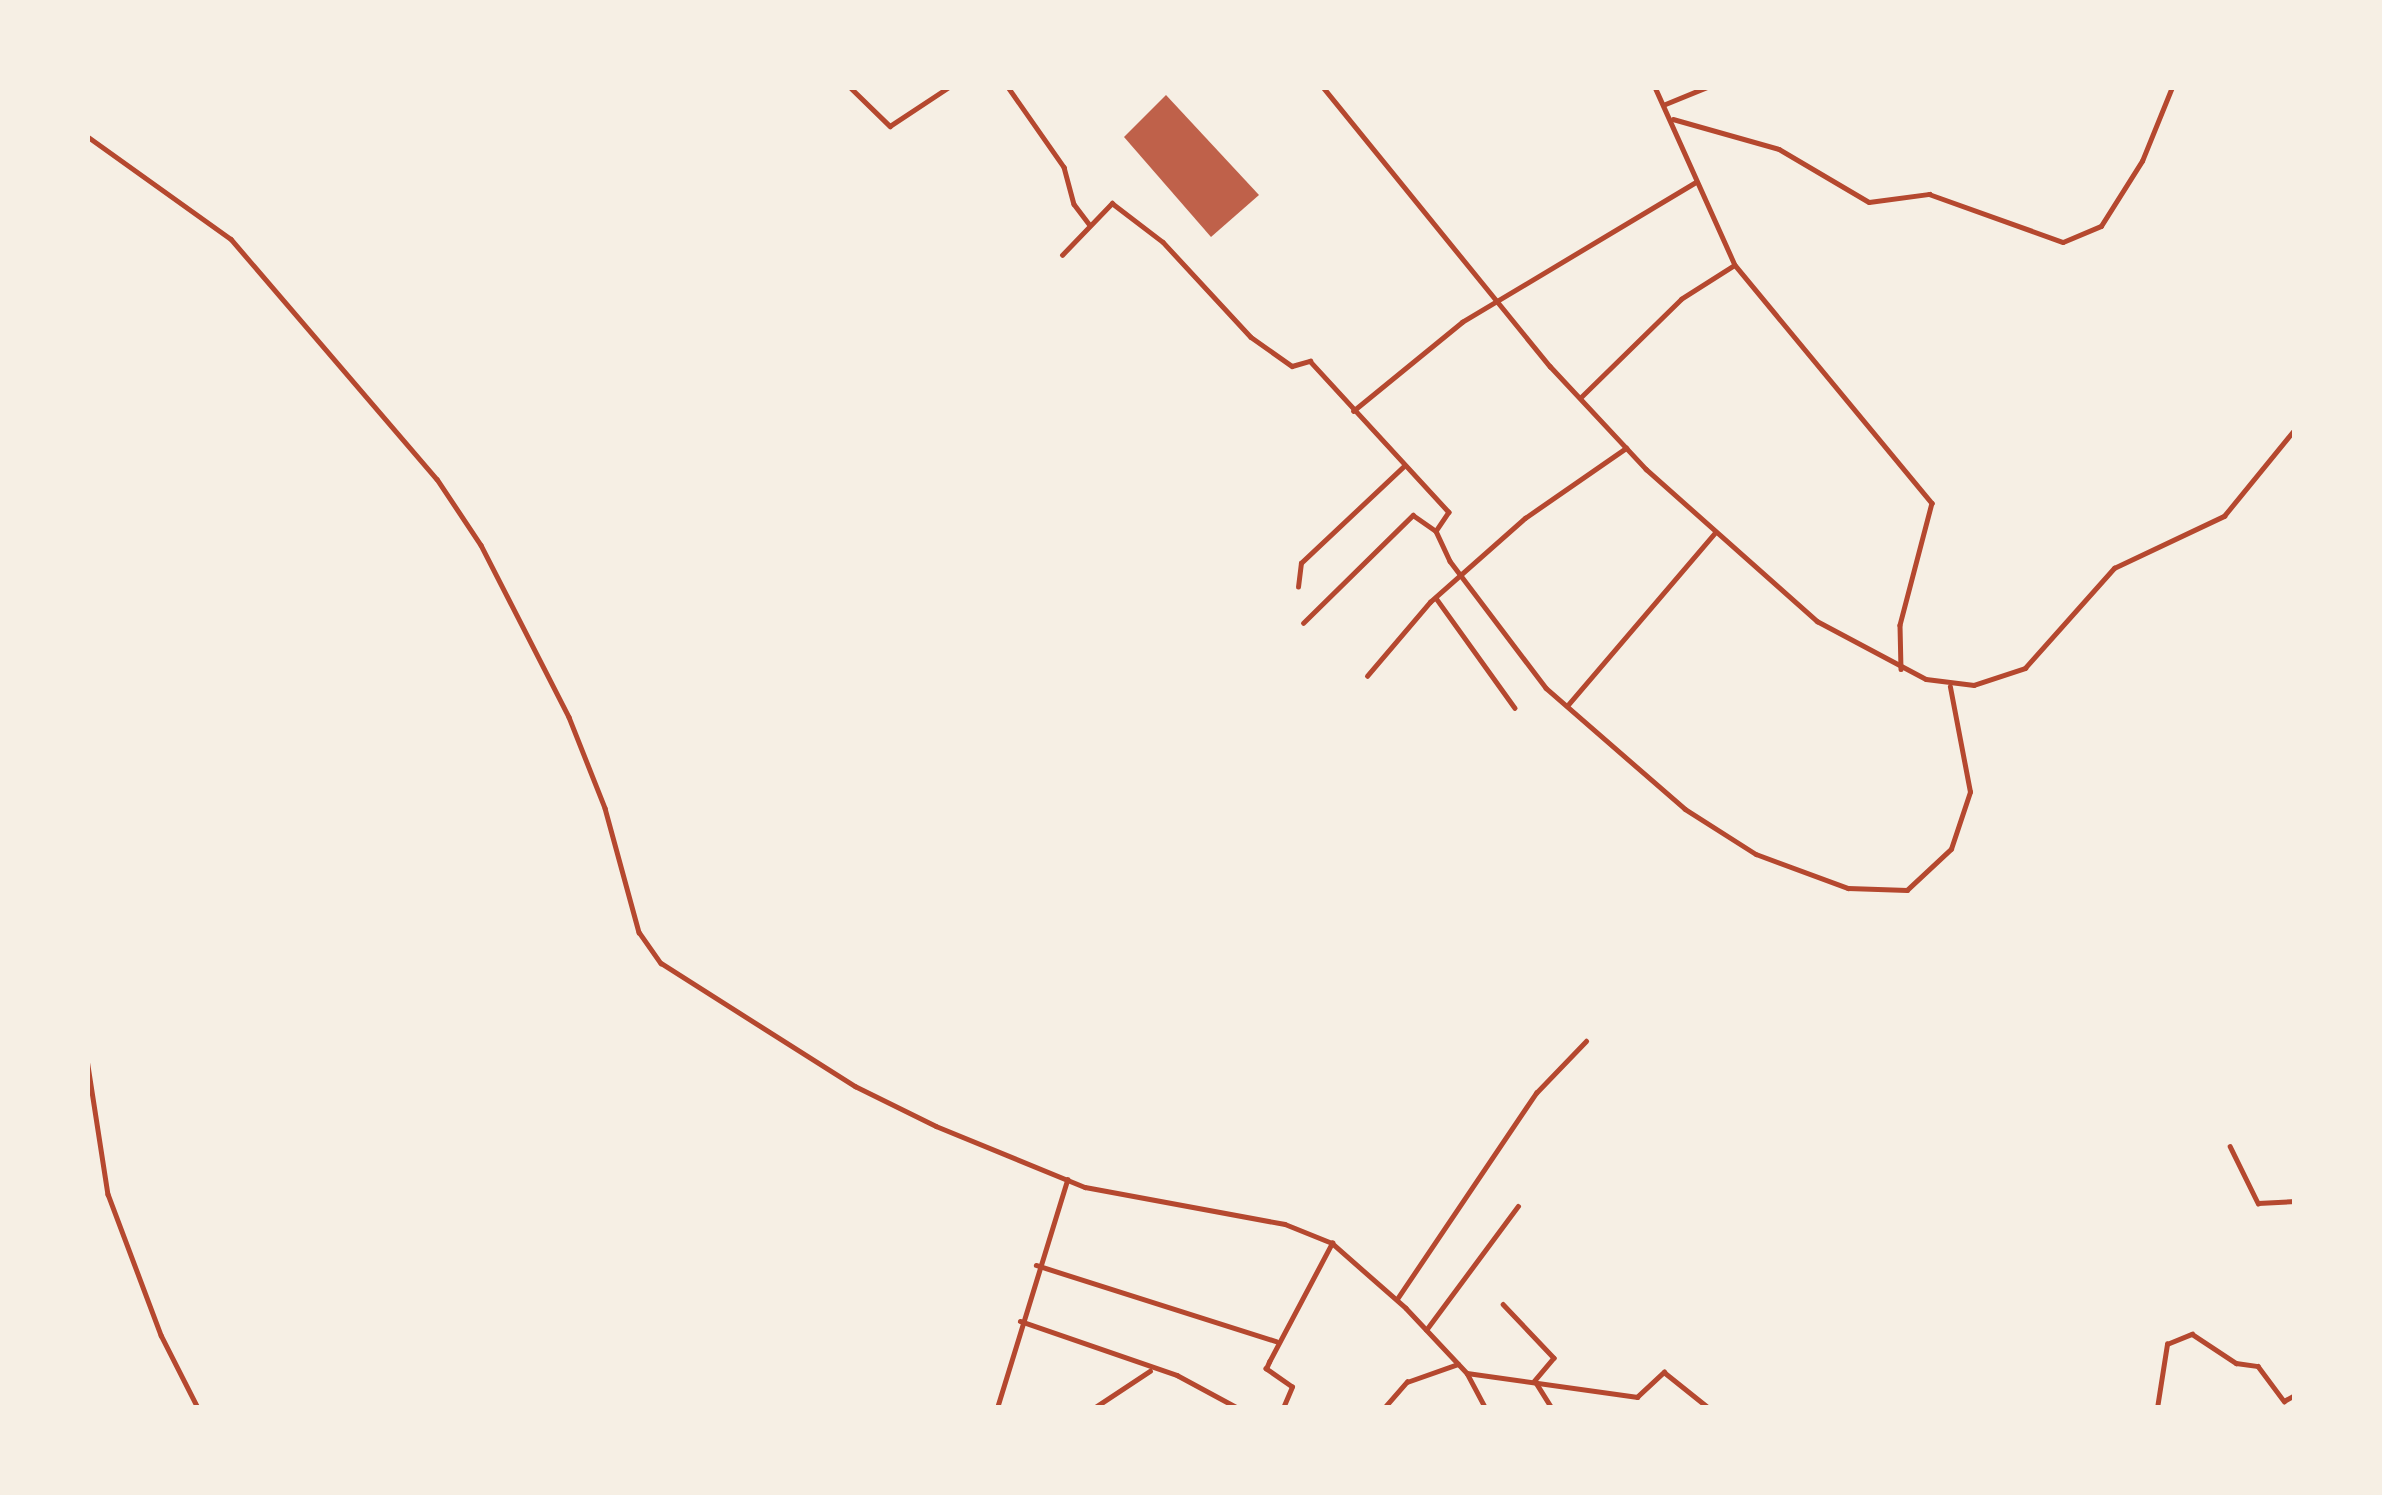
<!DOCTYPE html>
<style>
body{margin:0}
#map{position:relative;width:2382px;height:1495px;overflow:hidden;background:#f6efe4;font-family:"Alegreya Sans",sans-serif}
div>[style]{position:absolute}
.building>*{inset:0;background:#bf614a}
.minor>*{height:4.5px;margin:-2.25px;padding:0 2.25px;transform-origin:2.25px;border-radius:2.25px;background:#b5482f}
span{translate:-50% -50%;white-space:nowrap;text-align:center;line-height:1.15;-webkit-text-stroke:9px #f6efe4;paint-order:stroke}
.frame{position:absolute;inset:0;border:90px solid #f6efe4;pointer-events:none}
</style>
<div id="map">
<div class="building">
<i style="clip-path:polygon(1166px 95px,1259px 195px,1211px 237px,1124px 137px)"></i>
</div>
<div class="minor">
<i style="left:850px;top:87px;width:56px;rotate:44.3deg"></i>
<i style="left:890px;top:126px;width:71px;rotate:-33.5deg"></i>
<i style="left:1008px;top:87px;width:98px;rotate:55deg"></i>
<i style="left:1064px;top:167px;width:38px;rotate:75deg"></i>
<i style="left:1074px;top:204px;width:25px;rotate:53deg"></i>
<i style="left:1323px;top:87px;width:360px;rotate:50.9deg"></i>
<i style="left:1550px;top:366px;width:141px;rotate:47deg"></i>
<i style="left:1646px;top:469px;width:229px;rotate:41.6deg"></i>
<i style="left:1817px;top:621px;width:123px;rotate:28deg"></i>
<i style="left:1926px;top:679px;width:48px;rotate:7.1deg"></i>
<i style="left:1974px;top:685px;width:54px;rotate:-18.4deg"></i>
<i style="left:2025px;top:668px;width:134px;rotate:-48.3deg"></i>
<i style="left:2114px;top:568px;width:122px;rotate:-25.3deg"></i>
<i style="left:2224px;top:516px;width:112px;rotate:-50.8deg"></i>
<i style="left:1655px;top:87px;width:195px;rotate:65.8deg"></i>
<i style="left:1735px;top:265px;width:309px;rotate:50.4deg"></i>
<i style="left:1932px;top:503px;width:126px;rotate:104.7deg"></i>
<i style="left:1900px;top:625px;width:44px;rotate:88.7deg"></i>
<i style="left:1663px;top:105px;width:48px;rotate:-22.2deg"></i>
<i style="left:1673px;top:119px;width:110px;rotate:15.8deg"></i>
<i style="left:1779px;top:149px;width:104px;rotate:30.5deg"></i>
<i style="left:1869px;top:202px;width:61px;rotate:-7.6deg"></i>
<i style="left:1929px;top:194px;width:142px;rotate:19.7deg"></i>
<i style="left:2063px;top:242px;width:41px;rotate:-22.8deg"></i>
<i style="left:2101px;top:226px;width:77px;rotate:-57.8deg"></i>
<i style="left:2142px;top:161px;width:80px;rotate:-67.9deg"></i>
<i style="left:87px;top:136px;width:177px;rotate:35.6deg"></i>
<i style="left:231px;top:239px;width:316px;rotate:49.4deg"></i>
<i style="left:437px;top:479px;width:79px;rotate:56.3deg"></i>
<i style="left:481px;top:545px;width:193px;rotate:62.9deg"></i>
<i style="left:569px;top:717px;width:98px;rotate:68.4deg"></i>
<i style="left:605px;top:808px;width:129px;rotate:74.7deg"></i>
<i style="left:639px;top:932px;width:38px;rotate:55deg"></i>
<i style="left:661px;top:963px;width:230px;rotate:32.4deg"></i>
<i style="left:855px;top:1086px;width:90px;rotate:26.3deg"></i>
<i style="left:936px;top:1126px;width:161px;rotate:22.3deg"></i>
<i style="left:1085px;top:1187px;width:203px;rotate:10.5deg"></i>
<i style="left:1285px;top:1224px;width:51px;rotate:22deg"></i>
<i style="left:1332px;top:1243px;width:98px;rotate:41.3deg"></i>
<i style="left:1406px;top:1308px;width:89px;rotate:46.8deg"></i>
<i style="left:1467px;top:1373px;width:40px;rotate:62deg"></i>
<i style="left:1062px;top:255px;width:72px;rotate:-46.1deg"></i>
<i style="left:1112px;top:203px;width:64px;rotate:37.4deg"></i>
<i style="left:1163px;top:242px;width:129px;rotate:47.2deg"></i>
<i style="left:1251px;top:337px;width:50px;rotate:35.3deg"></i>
<i style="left:1292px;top:366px;width:19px;rotate:-16deg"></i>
<i style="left:1310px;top:361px;width:205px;rotate:47.4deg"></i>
<i style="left:1449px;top:512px;width:23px;rotate:124deg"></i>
<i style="left:1436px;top:531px;width:33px;rotate:65deg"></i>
<i style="left:1450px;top:561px;width:159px;rotate:52.9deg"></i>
<i style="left:1546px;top:688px;width:184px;rotate:41deg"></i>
<i style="left:1685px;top:809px;width:84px;rotate:32.4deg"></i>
<i style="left:1756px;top:854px;width:98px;rotate:20.3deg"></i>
<i style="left:1848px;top:888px;width:59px;rotate:1.9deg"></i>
<i style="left:1907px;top:890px;width:60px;rotate:-43deg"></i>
<i style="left:1951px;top:849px;width:60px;rotate:-71.6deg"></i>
<i style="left:1970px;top:792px;width:107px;rotate:-100.8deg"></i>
<i style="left:1580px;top:398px;width:141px;rotate:-44.4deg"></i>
<i style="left:1681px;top:299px;width:62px;rotate:-32.4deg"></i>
<i style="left:1353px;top:411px;width:141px;rotate:-39.2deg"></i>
<i style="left:1462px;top:322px;width:273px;rotate:-30.9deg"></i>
<i style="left:1298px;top:587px;width:24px;rotate:-83deg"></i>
<i style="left:1301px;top:563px;width:140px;rotate:-43.3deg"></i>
<i style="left:1436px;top:598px;width:135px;rotate:54.3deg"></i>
<i style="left:1303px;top:623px;width:154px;rotate:-44.5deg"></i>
<i style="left:1413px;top:515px;width:28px;rotate:35deg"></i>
<i style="left:1367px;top:676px;width:97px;rotate:-49.6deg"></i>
<i style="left:1430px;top:602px;width:127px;rotate:-41.5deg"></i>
<i style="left:1525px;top:518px;width:123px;rotate:-34.7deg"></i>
<i style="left:1567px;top:706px;width:228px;rotate:-49.5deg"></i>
<i style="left:87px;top:1059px;width:137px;rotate:81.2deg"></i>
<i style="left:108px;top:1194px;width:151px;rotate:69.4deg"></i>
<i style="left:161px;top:1335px;width:82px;rotate:63.1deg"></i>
<i style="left:2230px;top:1146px;width:64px;rotate:63.8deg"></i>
<i style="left:2258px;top:1203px;width:37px;rotate:-3deg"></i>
<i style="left:1036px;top:1265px;width:252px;rotate:17.6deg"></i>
<i style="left:1397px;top:1299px;width:249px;rotate:-56deg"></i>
<i style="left:1536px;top:1093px;width:72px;rotate:-46.1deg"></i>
<i style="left:1503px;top:1304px;width:74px;rotate:46.6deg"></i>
<i style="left:1554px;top:1358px;width:30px;rotate:130deg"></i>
<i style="left:1535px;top:1381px;width:32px;rotate:58deg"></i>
<i style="left:1020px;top:1321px;width:166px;rotate:19deg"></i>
<i style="left:1177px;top:1375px;width:69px;rotate:28.4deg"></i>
<i style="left:1426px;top:1330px;width:154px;rotate:-53.4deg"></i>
<i style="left:1467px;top:1373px;width:172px;rotate:8deg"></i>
<i style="left:1637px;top:1397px;width:37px;rotate:-43deg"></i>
<i style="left:1664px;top:1372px;width:58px;rotate:38.7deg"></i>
<i style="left:997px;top:1408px;width:239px;rotate:-72.9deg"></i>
<i style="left:1094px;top:1408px;width:67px;rotate:-33.5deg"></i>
<i style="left:1283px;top:1408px;width:23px;rotate:-67deg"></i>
<i style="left:1292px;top:1387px;width:32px;rotate:-145deg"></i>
<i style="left:1266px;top:1369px;width:8px;rotate:-67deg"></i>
<i style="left:1269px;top:1362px;width:135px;rotate:-62.1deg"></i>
<i style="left:1384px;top:1408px;width:35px;rotate:-49deg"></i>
<i style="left:1407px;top:1382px;width:54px;rotate:-19.4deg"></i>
<i style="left:2157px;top:1408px;width:65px;rotate:-81.1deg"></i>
<i style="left:2167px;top:1344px;width:27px;rotate:-22deg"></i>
<i style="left:2192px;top:1334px;width:53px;rotate:33.4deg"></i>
<i style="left:2236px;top:1363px;width:22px;rotate:8deg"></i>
<i style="left:2258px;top:1366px;width:44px;rotate:53.4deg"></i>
<i style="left:2284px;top:1401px;width:13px;rotate:-29deg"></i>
</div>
<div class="frame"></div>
</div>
